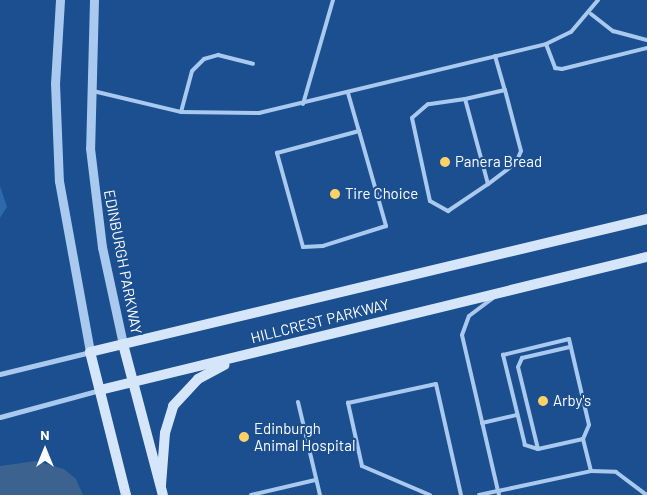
<!DOCTYPE html>
<style>
body{margin:0}
#map{position:relative;width:647px;height:495px;overflow:hidden;background:#1b4f8f;font-family:Barlow,sans-serif}
div>[style]{position:absolute}
.green>*{inset:0;background:#2e69ad}
.water>*{inset:0;background:#3c6290}
.service>*{height:4px;margin:-2px;padding:0 2px;transform-origin:2px;border-radius:2px;background:#a9c9ee}
.minor>*{height:5px;margin:-2.5px;padding:0 2.5px;transform-origin:2.5px;border-radius:2.5px;background:#a9c9ee}
.tertiary>*{height:9px;margin:-4.5px;padding:0 4.5px;transform-origin:4.5px;border-radius:4.5px;background:#a9c9ee}
.secondary>*{height:10px;margin:-5px;padding:0 5px;transform-origin:5px;border-radius:5px;background:#d6e6fa}
.dots>*{width:14px;height:14px;translate:-50% -50%;box-sizing:border-box;border:2px solid #1b4f8f;border-radius:50%}
span{translate:-50% -50%;white-space:nowrap;text-align:center;line-height:1.15;-webkit-text-stroke:4.5px #1b4f8f;paint-order:stroke}
.poi-label{font-size:15px;color:#fff}
.left{translate:0 -50%;text-align:left}
.street-label{font-size:15px;color:#fff}
.north{position:absolute;left:20px;top:425px;width:50px;height:50px;-webkit-text-stroke:4px #1b4f8f;paint-order:stroke;rotate:0deg;font-size:14px;font-weight:700;line-height:20px;text-align:center;color:#fff}
.north::after{content:'';display:block;margin:auto;width:18px;height:22px;background:#fff;clip-path:polygon(50% 0,100% 100%,50% 72%,0 100%)}
</style>
<div id="map">
<div class="green">
<i style="clip-path:polygon(0 186px,7px 207px,0 218px)"></i>
</div>
<div class="water">
<i style="clip-path:polygon(36px 461px,64px 469px,76px 479px,83px 495px,0 495px,0 466px)"></i>
</div>
<div class="service">
<i style="left:591px;top:14px;width:28px;rotate:38deg"></i>
<i style="left:613px;top:31px;width:35px;rotate:15deg"></i>
<i style="left:546px;top:44px;width:26px;rotate:69deg"></i>
<i style="left:555px;top:68px;width:7px;rotate:8deg"></i>
<i style="left:562px;top:69px;width:88px;rotate:-13.9deg"></i>
<i style="left:495px;top:56px;width:35px;rotate:74deg"></i>
<i style="left:505px;top:90px;width:63px;rotate:75.3deg"></i>
<i style="left:521px;top:151px;width:13px;rotate:113deg"></i>
<i style="left:516px;top:163px;width:35px;rotate:143deg"></i>
<i style="left:488px;top:184px;width:88px;rotate:-105.1deg"></i>
<i style="left:465px;top:99px;width:41px;rotate:-12.7deg"></i>
<i style="left:93px;top:91px;width:90px;rotate:13.4deg"></i>
<i style="left:181px;top:112px;width:78px;rotate:0.7deg"></i>
<i style="left:259px;top:113px;width:295px;rotate:-13.5deg"></i>
<i style="left:546px;top:44px;width:28px;rotate:-26deg"></i>
<i style="left:571px;top:32px;width:42px;rotate:-49.8deg"></i>
<i style="left:348px;top:93px;width:40px;rotate:74deg"></i>
<i style="left:359px;top:131px;width:99px;rotate:74.1deg"></i>
<i style="left:386px;top:226px;width:66px;rotate:162.4deg"></i>
<i style="left:323px;top:246px;width:20px;rotate:177deg"></i>
<i style="left:303px;top:247px;width:98px;rotate:-105.5deg"></i>
<i style="left:277px;top:153px;width:85px;rotate:-15deg"></i>
<i style="left:465px;top:99px;width:37px;rotate:172deg"></i>
<i style="left:428px;top:104px;width:21px;rotate:139deg"></i>
<i style="left:412px;top:118px;width:85px;rotate:77.8deg"></i>
<i style="left:430px;top:201px;width:21px;rotate:29deg"></i>
<i style="left:448px;top:211px;width:48px;rotate:-34deg"></i>
<i style="left:303px;top:104px;width:108px;rotate:-73.9deg"></i>
<i style="left:181px;top:112px;width:42px;rotate:-75deg"></i>
<i style="left:192px;top:71px;width:17px;rotate:-45deg"></i>
<i style="left:204px;top:59px;width:15px;rotate:-16deg"></i>
<i style="left:218px;top:55px;width:36px;rotate:14deg"></i>
<i style="left:298px;top:402px;width:96px;rotate:76.7deg"></i>
<i style="left:482px;top:423px;width:36px;rotate:-13deg"></i>
<i style="left:583px;top:439px;width:46px;rotate:167.5deg"></i>
<i style="left:538px;top:449px;width:14px;rotate:-163deg"></i>
<i style="left:525px;top:445px;width:93px;rotate:-103.7deg"></i>
<i style="left:503px;top:355px;width:68px;rotate:-13.6deg"></i>
<i style="left:569px;top:339px;width:88px;rotate:76.9deg"></i>
<i style="left:589px;top:425px;width:15px;rotate:113deg"></i>
<i style="left:583px;top:439px;width:33px;rotate:76deg"></i>
<i style="left:538px;top:449px;width:84px;rotate:-103.7deg"></i>
<i style="left:518px;top:367px;width:10px;rotate:-66deg"></i>
<i style="left:522px;top:358px;width:49px;rotate:-12.9deg"></i>
<i style="left:251px;top:495px;width:66px;rotate:-13.2deg"></i>
<i style="left:430px;top:495px;width:74px;rotate:-156.9deg"></i>
<i style="left:362px;top:466px;width:65px;rotate:-102.5deg"></i>
<i style="left:348px;top:403px;width:90px;rotate:-12.2deg"></i>
<i style="left:436px;top:384px;width:114px;rotate:77.3deg"></i>
<i style="left:479px;top:495px;width:19px;rotate:-12deg"></i>
<i style="left:498px;top:491px;width:160px;rotate:-103deg"></i>
<i style="left:462px;top:335px;width:20px;rotate:-70deg"></i>
<i style="left:469px;top:316px;width:31px;rotate:-37deg"></i>
<i style="left:499px;top:495px;width:4px;rotate:-104deg"></i>
<i style="left:498px;top:491px;width:95px;rotate:-12.1deg"></i>
<i style="left:591px;top:471px;width:25px;rotate:2deg"></i>
<i style="left:616px;top:472px;width:39px;rotate:37deg"></i>
</div>
<div class="minor">
<i style="left:0;top:374px;width:93px;rotate:-13.7deg"></i>
<i style="left:0;top:417px;width:104px;rotate:-15.1deg"></i>
</div>
<div class="tertiary">
<i style="left:60px;top:0;width:83px;rotate:93.4deg"></i>
<i style="left:55px;top:83px;width:98px;rotate:87.7deg"></i>
<i style="left:59px;top:181px;width:174px;rotate:79.7deg"></i>
<i style="left:94px;top:0;width:148px;rotate:91.5deg"></i>
<i style="left:90px;top:148px;width:100px;rotate:83.1deg"></i>
<i style="left:102px;top:247px;width:99px;rotate:77.8deg"></i>
</div>
<div class="secondary">
<i style="left:123px;top:344px;width:156px;rotate:75.2deg"></i>
<i style="left:100px;top:390px;width:563px;rotate:-13.67deg"></i>
<i style="left:161px;top:485px;width:52px;rotate:-85.6deg"></i>
<i style="left:165px;top:433px;width:28px;rotate:-73deg"></i>
<i style="left:173px;top:406px;width:37px;rotate:-47deg"></i>
<i style="left:198px;top:379px;width:30px;rotate:-28deg"></i>
<i style="left:126px;top:495px;width:147px;rotate:-104.1deg"></i>
<i style="left:90px;top:352px;width:573px;rotate:-13.43deg"></i>
</div>
<div class="dots">
<i style="left:445px;top:162px;background:#ffd166"></i>
<i style="left:335px;top:194px;background:#ffd166"></i>
<i style="left:543px;top:401px;background:#ffd166"></i>
<i style="left:244px;top:437px;background:#ffd166"></i>
</div>
<div class="poi-label">
<span class="left" style="left:455px;top:162px">Panera Bread</span>
<span class="left" style="left:345px;top:194px">Tire Choice</span>
<span class="left" style="left:553px;top:401px">Arby's</span>
<span class="left" style="left:254px;top:437px">Edinburgh<br>Animal Hospital</span>
</div>
<div class="street-label">
<span style="left:123px;top:262px;rotate:79deg">EDINBURGH PARKWAY</span>
<span style="left:320px;top:321px;rotate:-14deg">HILLCREST PARKWAY</span>
</div>
<div class="north">N</div>
</div>
